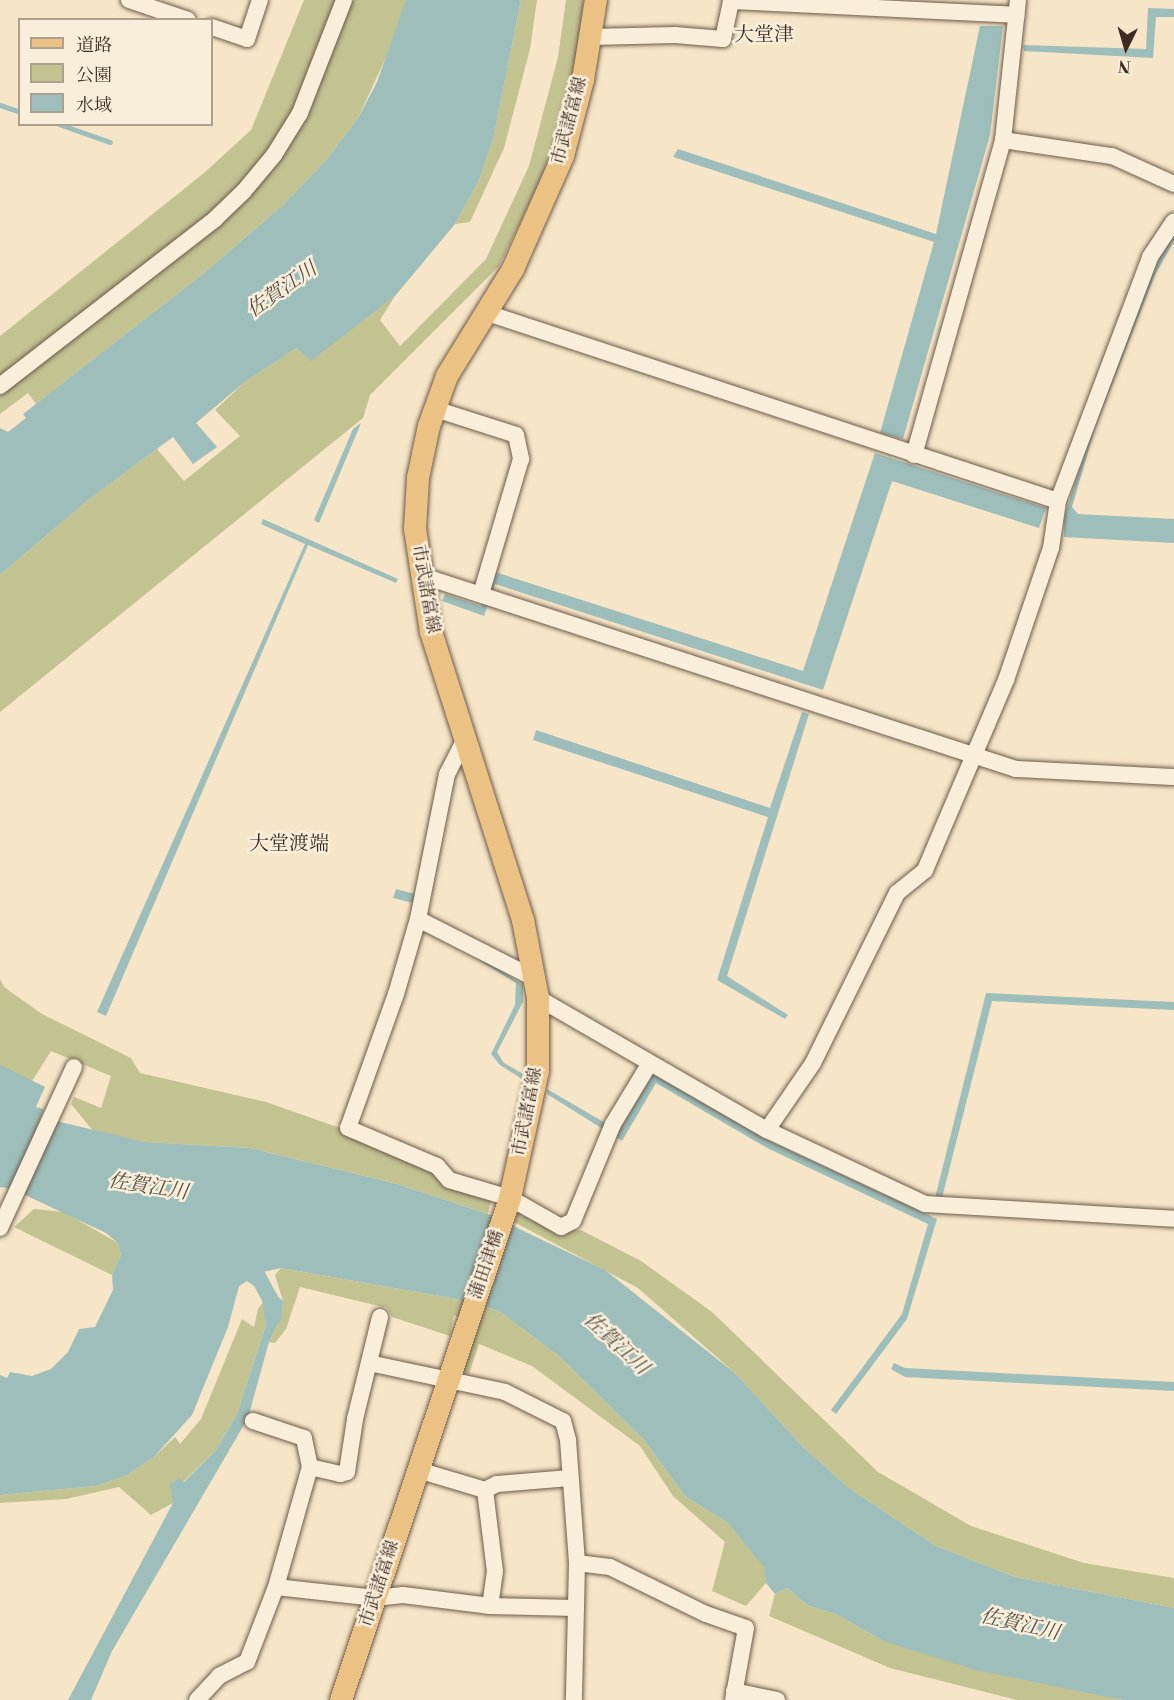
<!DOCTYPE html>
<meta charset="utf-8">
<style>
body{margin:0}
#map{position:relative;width:1174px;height:1700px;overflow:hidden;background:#f6e5c6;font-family:"Libre Bodoni","Noto Serif JP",serif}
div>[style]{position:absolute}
.green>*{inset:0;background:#c3c291}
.water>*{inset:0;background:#9dbeba}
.stream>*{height:4.5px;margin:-2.25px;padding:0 2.25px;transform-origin:2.25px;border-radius:2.25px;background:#9dbeba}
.canal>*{height:16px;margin:-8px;padding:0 8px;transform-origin:8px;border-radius:8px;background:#9dbeba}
.roads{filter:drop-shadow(0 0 2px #6c5a4b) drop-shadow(0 0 2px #6c5a4b)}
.minor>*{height:16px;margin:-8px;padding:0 8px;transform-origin:8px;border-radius:8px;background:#f9eeda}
.major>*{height:22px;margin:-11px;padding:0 11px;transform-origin:11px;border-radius:11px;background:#ebc283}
span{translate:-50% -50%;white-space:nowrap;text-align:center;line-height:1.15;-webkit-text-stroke:5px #f9eeda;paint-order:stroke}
.street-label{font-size:18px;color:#3e2b22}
.neighbourhood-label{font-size:20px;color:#3e2b22}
.water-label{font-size:20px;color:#565048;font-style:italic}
.legend{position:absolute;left:18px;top:18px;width:195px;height:108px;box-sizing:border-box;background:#f9eeda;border:2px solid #aea090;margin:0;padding:8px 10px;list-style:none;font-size:18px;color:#3e2b22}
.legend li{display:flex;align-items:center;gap:12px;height:30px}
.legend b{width:30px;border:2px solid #aea090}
.north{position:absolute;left:1096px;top:18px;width:60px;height:60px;-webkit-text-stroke:4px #f9eeda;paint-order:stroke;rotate:185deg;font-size:16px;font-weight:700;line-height:24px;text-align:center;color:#3e2b22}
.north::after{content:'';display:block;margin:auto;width:21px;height:27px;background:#3e2b22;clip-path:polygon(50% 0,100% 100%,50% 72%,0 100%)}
</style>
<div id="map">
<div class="green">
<i style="clip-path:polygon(304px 0,406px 0,398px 31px,358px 118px,327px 159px,283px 205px,204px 273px,36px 404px,28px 393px,0 414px,0 336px,204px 173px,251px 130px)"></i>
<i style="clip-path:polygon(521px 0,537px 0,530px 49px,504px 148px,470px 222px,455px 224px,479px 180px,493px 139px)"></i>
<i style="clip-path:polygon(566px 0,584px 0,576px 61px,543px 175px,499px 266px,370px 395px,363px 418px,0 712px,0 575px,88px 500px,157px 449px,184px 481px,240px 436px,215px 410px,246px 381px,297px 348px,311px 360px,395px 296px,380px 320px,400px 346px,486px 259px,529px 166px,558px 57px)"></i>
<i style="clip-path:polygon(0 979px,4px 987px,42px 1014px,131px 1058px,140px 1073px,266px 1102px,343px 1129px,434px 1169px,444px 1184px,491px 1201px,488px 1214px,397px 1184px,250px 1148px,145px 1142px,94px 1132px,71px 1104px,74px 1097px,101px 1108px,111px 1076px,51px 1051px,32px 1081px,45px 1087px,0 1088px)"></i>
<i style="clip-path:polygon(34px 1209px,64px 1212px,118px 1243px,121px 1255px,112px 1275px,14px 1227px)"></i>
<i style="clip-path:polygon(517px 1213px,560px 1232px,581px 1230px,641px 1261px,712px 1312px,878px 1472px,971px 1526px,1084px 1563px,1174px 1578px,1174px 1608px,1015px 1577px,936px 1546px,849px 1488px,802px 1446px,736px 1374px,638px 1288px,514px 1222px)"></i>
<i style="clip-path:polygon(281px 1268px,457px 1299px,499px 1311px,559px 1356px,644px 1440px,685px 1496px,728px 1523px,765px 1567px,766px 1583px,746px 1606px,712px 1591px,725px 1542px,673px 1496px,640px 1446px,532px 1366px,479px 1344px,469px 1374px,463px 1370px,476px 1323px,454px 1315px,450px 1336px,392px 1317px,387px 1308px,300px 1287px,286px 1329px,275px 1343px,269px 1342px,282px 1315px,283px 1301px,275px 1275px)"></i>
<i style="clip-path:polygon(264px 1301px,268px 1318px,237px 1414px,216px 1450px,183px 1482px,173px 1503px,151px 1515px,119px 1487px,66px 1499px,0 1503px,0 1495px,96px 1486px,127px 1475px,154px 1457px,175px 1437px,180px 1444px,201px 1419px,242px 1319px,254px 1327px,258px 1309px)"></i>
<i style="clip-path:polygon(787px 1588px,809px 1606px,836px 1614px,883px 1641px,1123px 1700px,1017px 1700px,890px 1668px,769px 1616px,775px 1594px)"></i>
</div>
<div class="water">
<i style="clip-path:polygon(406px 0,521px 0,493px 139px,479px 180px,455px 224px,395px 296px,311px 361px,297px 348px,246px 381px,196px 423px,217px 447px,193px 464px,173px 437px,88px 500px,0 575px,0 428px,8px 432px,26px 418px,23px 414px,204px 273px,283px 205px,327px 159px,358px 118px,377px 82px)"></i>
<i style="clip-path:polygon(1148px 8px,1174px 9px,1174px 17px,1156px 17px,1153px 58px,1024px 51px,1023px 45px,1146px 49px)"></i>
<i style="clip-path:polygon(980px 26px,1003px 26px,990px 135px,903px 439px,880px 433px,934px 242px,673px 157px,678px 149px,936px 234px)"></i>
<i style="clip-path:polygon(1174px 232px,1174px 241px,1155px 275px,1095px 428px,1072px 507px,1078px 514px,1174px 519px,1174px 543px,1064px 537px,1064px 518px,1092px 429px,1150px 274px)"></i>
<i style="clip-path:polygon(361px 423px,319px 523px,314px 520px,353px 429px)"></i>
<i style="clip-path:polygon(875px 453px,1046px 508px,1039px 528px,892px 481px,823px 690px,495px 584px,484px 616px,442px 601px,445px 594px,481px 606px,492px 571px,803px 671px)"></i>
<i style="clip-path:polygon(263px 519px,398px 579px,396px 583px,308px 545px,106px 1016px,97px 1012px,305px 544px,261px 524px)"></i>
<i style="clip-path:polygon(802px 712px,809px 714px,727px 976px,788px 1015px,785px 1019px,717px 980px,768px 817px,533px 740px,536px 730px,770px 808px)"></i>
<i style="clip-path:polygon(396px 889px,415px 894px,413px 903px,393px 898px)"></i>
<i style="clip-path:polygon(483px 959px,523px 985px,523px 1002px,497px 1052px,504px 1063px,523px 1074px,522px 1079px,500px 1065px,491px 1054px,515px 1005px,516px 983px,480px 961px)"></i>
<i style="clip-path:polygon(986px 993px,1174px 1002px,1174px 1010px,992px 1001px,942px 1198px,935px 1198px)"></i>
<i style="clip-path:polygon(0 1065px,45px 1087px,36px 1107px,44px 1109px,13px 1189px,0 1187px)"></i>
<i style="clip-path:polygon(653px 1074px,771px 1142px,937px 1219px,907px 1319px,836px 1414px,831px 1410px,902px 1314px,928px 1224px,767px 1148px,656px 1083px,622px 1141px,547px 1094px,547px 1089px,619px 1131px)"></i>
<i style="clip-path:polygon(56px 1121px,145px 1142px,250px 1148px,397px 1184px,488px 1214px,605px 1270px,736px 1374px,802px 1446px,849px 1488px,936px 1546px,1015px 1577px,1174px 1608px,1174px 1700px,1123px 1700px,976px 1670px,883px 1641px,836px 1614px,809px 1606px,787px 1588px,775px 1594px,766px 1583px,764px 1567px,728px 1523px,685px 1496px,644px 1440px,559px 1356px,499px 1311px,457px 1299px,281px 1268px,263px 1272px,266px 1279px,254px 1286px,247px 1281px,239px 1286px,228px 1327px,192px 1415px,154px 1457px,127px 1475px,96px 1486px,0 1495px,0 1375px,7px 1378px,10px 1372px,32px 1376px,51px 1369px,68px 1352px,79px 1329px,95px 1327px,113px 1290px,112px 1275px,121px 1255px,118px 1243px,106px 1233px,21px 1193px)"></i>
<i style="clip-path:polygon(276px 1295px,283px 1301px,282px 1315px,269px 1342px,248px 1418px,112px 1651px,91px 1700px,68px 1700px,173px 1503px,170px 1484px,179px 1478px,184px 1482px,216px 1450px,237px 1414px,268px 1318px,264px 1301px)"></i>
<i style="clip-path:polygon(894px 1363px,905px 1368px,1174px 1382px,1174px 1391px,905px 1377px,891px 1369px)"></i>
</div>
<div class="stream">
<i style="left:0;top:105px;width:21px;rotate:19deg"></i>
<i style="left:59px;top:124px;width:54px;rotate:19.4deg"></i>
</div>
<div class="canal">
<i style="left:251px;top:1263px;width:40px;rotate:62deg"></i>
<i style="left:270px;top:1298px;width:20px;rotate:81deg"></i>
</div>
<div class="roads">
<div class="minor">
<i style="left:129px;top:0;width:62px;rotate:18.7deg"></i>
<i style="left:731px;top:1px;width:286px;rotate:2.8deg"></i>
<i style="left:212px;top:27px;width:37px;rotate:19deg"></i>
<i style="left:247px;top:39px;width:41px;rotate:-71.6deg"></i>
<i style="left:590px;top:37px;width:85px;rotate:-1.3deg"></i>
<i style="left:675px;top:35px;width:48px;rotate:4.8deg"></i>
<i style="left:723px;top:39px;width:40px;rotate:-78deg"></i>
<i style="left:1003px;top:140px;width:110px;rotate:8.4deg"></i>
<i style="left:1112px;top:156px;width:68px;rotate:24.3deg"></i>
<i style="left:484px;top:312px;width:604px;rotate:18.23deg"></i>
<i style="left:0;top:386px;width:272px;rotate:-37.8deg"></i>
<i style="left:215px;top:219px;width:40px;rotate:-44deg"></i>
<i style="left:244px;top:191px;width:47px;rotate:-50.2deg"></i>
<i style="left:274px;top:155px;width:49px;rotate:-58.2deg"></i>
<i style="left:300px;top:113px;width:121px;rotate:-68.7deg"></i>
<i style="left:435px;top:409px;width:85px;rotate:17.8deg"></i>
<i style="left:516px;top:435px;width:25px;rotate:78deg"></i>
<i style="left:521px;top:459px;width:141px;rotate:106.5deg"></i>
<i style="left:914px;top:455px;width:327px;rotate:-74.2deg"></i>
<i style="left:1003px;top:140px;width:141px;rotate:-83.9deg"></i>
<i style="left:420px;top:575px;width:627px;rotate:18.03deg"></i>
<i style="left:1016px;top:769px;width:158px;rotate:2.9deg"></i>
<i style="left:464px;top:741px;width:37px;rotate:117deg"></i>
<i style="left:447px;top:774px;width:148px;rotate:101.3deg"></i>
<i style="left:418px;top:919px;width:78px;rotate:106.3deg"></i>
<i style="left:396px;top:994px;width:142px;rotate:109.7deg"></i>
<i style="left:348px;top:1128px;width:97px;rotate:23.1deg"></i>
<i style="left:437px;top:1166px;width:18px;rotate:49deg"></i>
<i style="left:449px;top:1180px;width:64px;rotate:16.4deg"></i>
<i style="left:510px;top:1198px;width:59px;rotate:29.6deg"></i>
<i style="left:561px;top:1227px;width:13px;rotate:-27deg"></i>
<i style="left:573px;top:1221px;width:105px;rotate:-67.6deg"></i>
<i style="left:613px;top:1124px;width:71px;rotate:-58.8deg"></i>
<i style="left:418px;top:919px;width:130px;rotate:27deg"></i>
<i style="left:538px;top:998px;width:264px;rotate:30deg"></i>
<i style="left:767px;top:1130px;width:174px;rotate:25.1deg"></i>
<i style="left:925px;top:1204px;width:249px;rotate:3.4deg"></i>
<i style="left:767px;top:1130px;width:81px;rotate:-55.5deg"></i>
<i style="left:813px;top:1063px;width:190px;rotate:-63.7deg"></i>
<i style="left:897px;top:893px;width:36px;rotate:-39deg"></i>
<i style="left:925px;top:870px;width:207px;rotate:-66.9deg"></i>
<i style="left:1006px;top:680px;width:139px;rotate:-71.2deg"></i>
<i style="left:1051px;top:548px;width:48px;rotate:-81.5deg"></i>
<i style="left:1058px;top:501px;width:261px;rotate:-69.3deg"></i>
<i style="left:1150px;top:257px;width:43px;rotate:-56.3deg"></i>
<i style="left:0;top:1228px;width:177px;rotate:-65.3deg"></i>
<i style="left:369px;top:1363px;width:139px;rotate:12deg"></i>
<i style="left:505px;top:1392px;width:65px;rotate:26.6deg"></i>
<i style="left:563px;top:1421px;width:20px;rotate:75deg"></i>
<i style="left:568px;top:1440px;width:123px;rotate:85.8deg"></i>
<i style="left:577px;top:1563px;width:137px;rotate:91.3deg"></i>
<i style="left:310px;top:1467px;width:31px;rotate:13deg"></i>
<i style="left:340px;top:1474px;width:7px;rotate:-16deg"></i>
<i style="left:347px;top:1472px;width:54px;rotate:-81.4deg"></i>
<i style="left:355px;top:1419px;width:105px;rotate:-76.2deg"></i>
<i style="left:418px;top:1470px;width:70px;rotate:16.6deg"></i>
<i style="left:485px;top:1490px;width:13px;rotate:-27deg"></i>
<i style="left:497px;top:1484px;width:73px;rotate:-4.7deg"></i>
<i style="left:485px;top:1490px;width:82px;rotate:83deg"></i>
<i style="left:495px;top:1571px;width:35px;rotate:98deg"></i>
<i style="left:577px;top:1563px;width:33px;rotate:7deg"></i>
<i style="left:610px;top:1567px;width:107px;rotate:26.1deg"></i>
<i style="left:706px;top:1614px;width:42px;rotate:19.3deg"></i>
<i style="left:746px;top:1628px;width:73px;rotate:100.2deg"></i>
<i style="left:276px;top:1587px;width:100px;rotate:6.3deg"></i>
<i style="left:375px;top:1598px;width:28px;rotate:-6deg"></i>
<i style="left:403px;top:1595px;width:88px;rotate:7.2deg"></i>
<i style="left:490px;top:1606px;width:86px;rotate:1.3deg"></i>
<i style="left:734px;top:1691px;width:44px;rotate:11.8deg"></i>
<i style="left:197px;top:1700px;width:33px;rotate:-47deg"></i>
<i style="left:219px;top:1676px;width:31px;rotate:-27deg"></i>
<i style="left:247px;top:1662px;width:80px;rotate:-68.9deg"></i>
<i style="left:276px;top:1587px;width:125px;rotate:-74.2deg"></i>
<i style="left:310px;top:1467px;width:30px;rotate:-102deg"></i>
<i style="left:304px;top:1438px;width:54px;rotate:-161.6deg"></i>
</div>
<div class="major">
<i style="left:341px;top:1700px;width:530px;rotate:-71.39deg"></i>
<i style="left:510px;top:1198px;width:130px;rotate:-77.6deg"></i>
<i style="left:538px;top:1071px;width:73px;rotate:-90deg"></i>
<i style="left:538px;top:998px;width:79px;rotate:-100.9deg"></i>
<i style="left:523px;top:920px;width:302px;rotate:-107.7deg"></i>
<i style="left:431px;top:632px;width:104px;rotate:-98.8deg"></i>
<i style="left:415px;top:529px;width:51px;rotate:-86.6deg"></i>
<i style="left:418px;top:478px;width:53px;rotate:-78.1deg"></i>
<i style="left:429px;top:426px;width:53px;rotate:-70.2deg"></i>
<i style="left:447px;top:376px;width:126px;rotate:-58.3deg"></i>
<i style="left:513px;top:269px;width:124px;rotate:-66.1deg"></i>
<i style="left:563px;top:156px;width:79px;rotate:-75.3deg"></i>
<i style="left:583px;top:80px;width:81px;rotate:-80.8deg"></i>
</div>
</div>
<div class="street-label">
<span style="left:570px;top:121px;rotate:-75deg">市武諸富線</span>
<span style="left:425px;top:589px;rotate:80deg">市武諸富線</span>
<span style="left:528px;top:1112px;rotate:-79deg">市武諸富線</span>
<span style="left:487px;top:1265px;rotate:-71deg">蒲田津橋</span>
<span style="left:380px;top:1584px;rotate:-72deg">市武諸富線</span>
</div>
<div class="neighbourhood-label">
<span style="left:764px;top:35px">大堂津</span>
<span style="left:289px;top:844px">大堂渡端</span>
</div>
<div class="water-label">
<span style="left:282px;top:290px;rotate:-35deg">佐賀江川</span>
<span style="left:148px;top:1187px;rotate:9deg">佐賀江川</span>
<span style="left:616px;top:1344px;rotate:43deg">佐賀江川</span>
<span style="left:1020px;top:1625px;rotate:13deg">佐賀江川</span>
</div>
<ul class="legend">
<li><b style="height:8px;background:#ebc283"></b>道路</li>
<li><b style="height:16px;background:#c3c291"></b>公園</li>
<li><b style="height:16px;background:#9dbeba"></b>水域</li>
</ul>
<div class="north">N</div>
</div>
